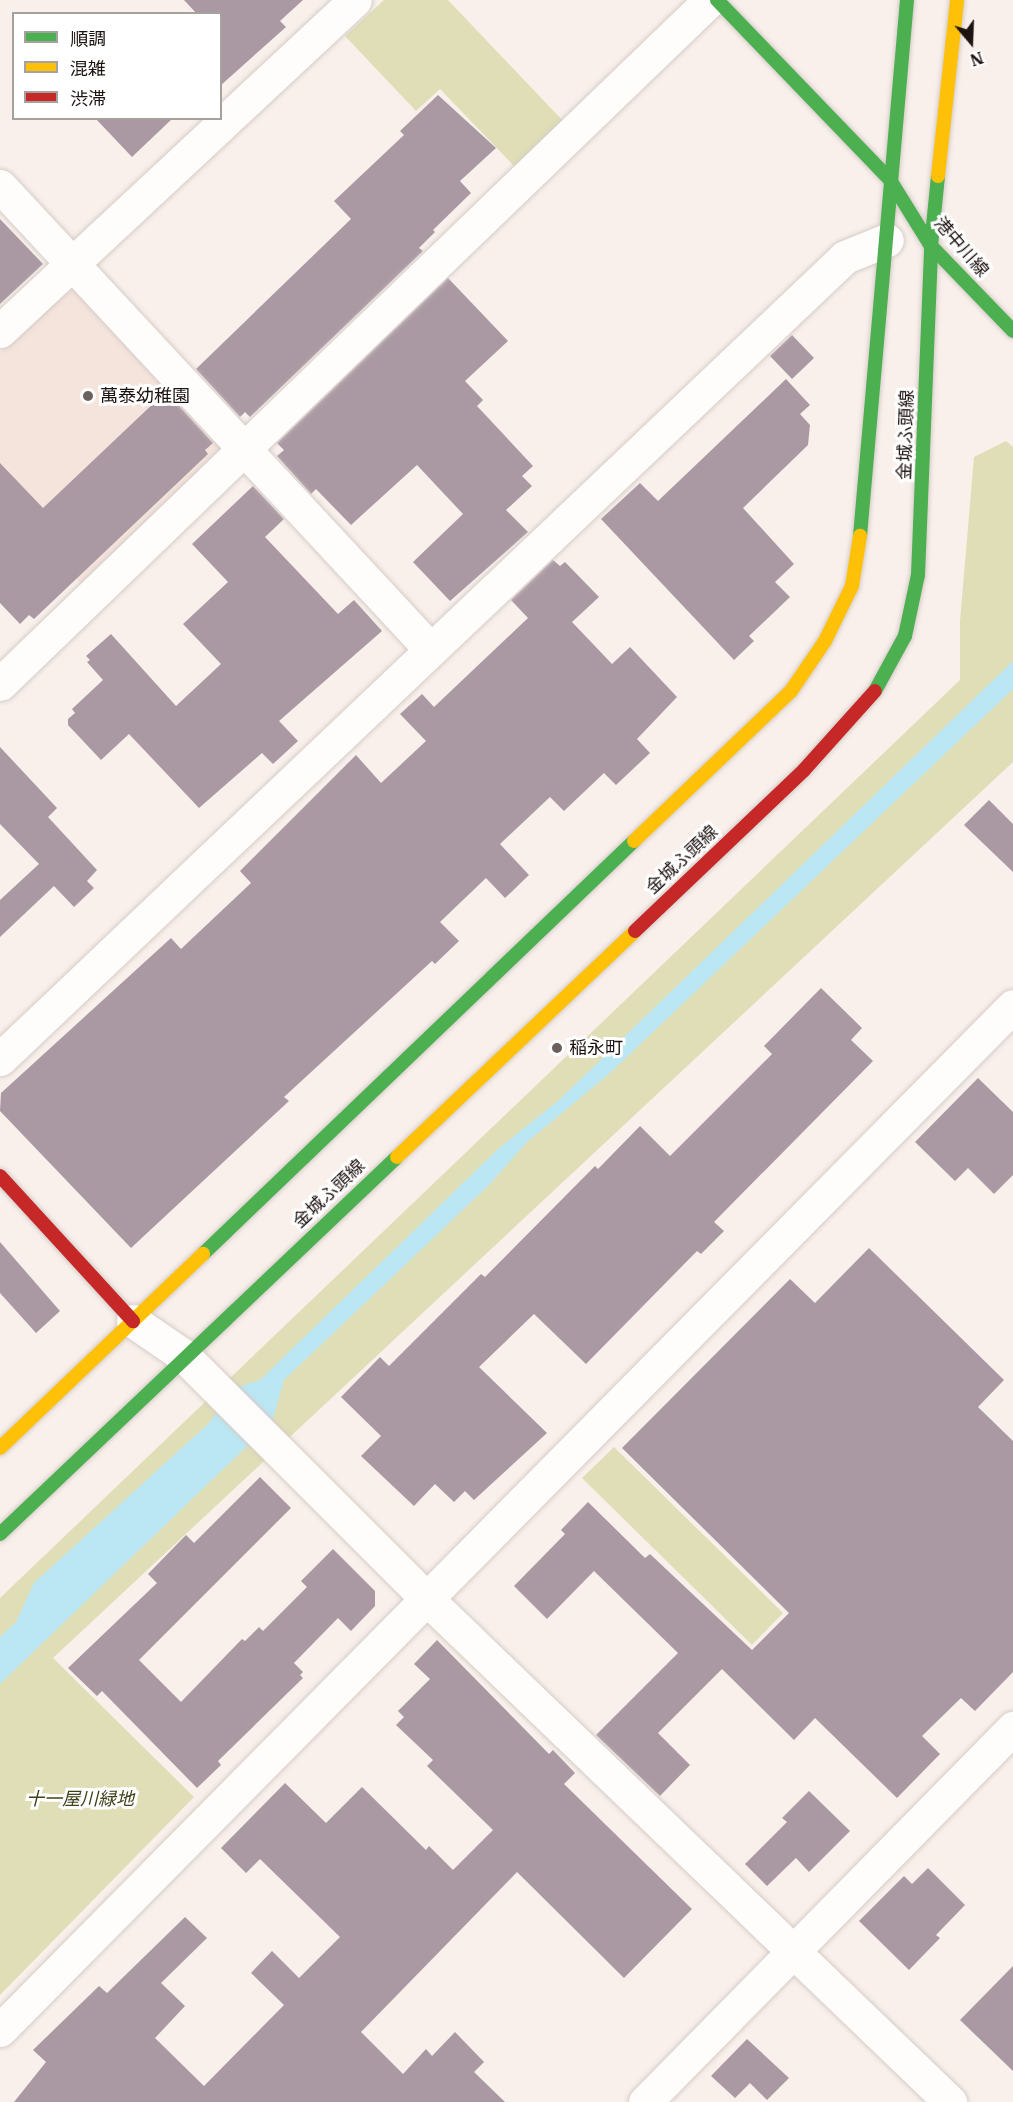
<!DOCTYPE html>
<meta charset="utf-8">
<style>
body{margin:0}
#map{position:relative;width:1013px;height:2102px;overflow:hidden;background:#f9f0ec;font-family:"IBM Plex Serif","Noto Sans JP",serif}
div>[style]{position:absolute}
.education>*{inset:0;background:#f5e4dc}
.green>*{inset:0;background:#dfdeb6}
.water>*{inset:0;background:#bae7f3}
.building>*{inset:0;background:#aa99a3}
.roads{filter:drop-shadow(0 0 2px #d5ccc8) drop-shadow(0 0 2px #d5ccc8)}
.street>*{height:33px;margin:-16.5px;padding:0 16.5px;transform-origin:16.5px;border-radius:16.5px;background:#fefdfc}
.fast>*{height:14px;margin:-7px;padding:0 7px;transform-origin:7px;border-radius:7px;background:#4caf50}
.slow>*{height:14px;margin:-7px;padding:0 7px;transform-origin:7px;border-radius:7px;background:#ffc107}
.jam>*{height:14px;margin:-7px;padding:0 7px;transform-origin:7px;border-radius:7px;background:#c62828}
.dots>*{width:16px;height:16px;translate:-50% -50%;box-sizing:border-box;border:3px solid #fff;border-radius:50%}
span{translate:-50% -50%;white-space:nowrap;text-align:center;line-height:1.15;-webkit-text-stroke:6px #fff;paint-order:stroke}
.street-label{font-size:18px;color:#1d1310}
.poi-label{font-size:18px;color:#1d1310}
.left{translate:0 -50%;text-align:left}
.park-label{font-size:18px;color:#40431a;font-style:italic}
.legend{position:absolute;left:12px;top:12px;width:210px;height:108px;box-sizing:border-box;background:#fff;border:2px solid #a5a19f;margin:0;padding:8px 10px;list-style:none;font-size:18px;color:#1d1310}
.legend li{display:flex;align-items:center;gap:12px;height:30px}
.legend b{width:30px;border:2px solid #a5a19f}
.north{position:absolute;left:941px;top:12px;width:60px;height:60px;-webkit-text-stroke:4px #fff;paint-order:stroke;rotate:161deg;font-size:16px;font-weight:700;line-height:24px;text-align:center;color:#1d1310}
.north::after{content:'';display:block;margin:auto;width:21px;height:27px;background:#1d1310;clip-path:polygon(50% 0,100% 100%,50% 72%,0 100%)}
</style>
<div id="map">
<div class="education">
<i style="clip-path:polygon(78px 291px,217px 440px,221px 451px,82px 585px,3px 501px,0 503px,0 352px,63px 293px)"></i>
</div>
<div class="green">
<i style="clip-path:polygon(384px 0,448px 0,564px 122px,515px 167px,440px 89px,416px 111px,345px 36px)"></i>
<i style="clip-path:polygon(1006px 441px,1013px 447px,1013px 762px,53px 1658px,194px 1797px,0 1995px,0 1598px,960px 680px,960px 621px,974px 457px)"></i>
<i style="clip-path:polygon(614px 1447px,783px 1613px,752px 1645px,582px 1478px)"></i>
</div>
<div class="water">
<i style="clip-path:polygon(1013px 661px,1013px 689px,610px 1073px,526px 1143px,490px 1184px,284px 1380px,272px 1422px,0 1684px,0 1637px,16px 1622px,34px 1583px,208px 1424px,236px 1388px,260px 1380px,498px 1149px,559px 1100px)"></i>
</div>
<div class="building">
<i style="clip-path:polygon(184px 0,303px 0,280px 21px,286px 27px,220px 86px,220px 14px,197px 14px)"></i>
<i style="clip-path:polygon(438px 95px,496px 148px,460px 181px,471px 193px,433px 230px,435px 232px,419px 248px,423px 251px,250px 417px,245px 412px,240px 417px,196px 369px,351px 219px,334px 201px,404px 135px,400px 131px)"></i>
<i style="clip-path:polygon(95px 118px,173px 118px,132px 157px)"></i>
<i style="clip-path:polygon(0 219px,43px 264px,0 304px)"></i>
<i style="clip-path:polygon(448px 278px,508px 341px,465px 381px,483px 400px,477px 406px,533px 466px,522px 476px,532px 486px,506px 510px,528px 532px,450px 601px,413px 562px,463px 514px,417px 465px,351px 525px,316px 489px,311px 494px,277px 456px,284px 450px,277px 443px)"></i>
<i style="clip-path:polygon(792px 335px,814px 358px,792px 379px,770px 356px)"></i>
<i style="clip-path:polygon(786px 379px,810px 405px,800px 414px,810px 425px,808px 445px,743px 508px,794px 564px,775px 582px,790px 597px,749px 636px,754px 641px,734px 660px,601px 519px,640px 483px,658px 501px)"></i>
<i style="clip-path:polygon(169px 395px,213px 443px,205px 450px,208px 454px,34px 619px,29px 615px,20px 624px,0 603px,0 463px,43px 508px,157px 400px,160px 404px)"></i>
<i style="clip-path:polygon(253px 486px,284px 519px,265px 537px,338px 614px,354px 600px,382px 631px,279px 721px,298px 741px,273px 764px,262px 753px,199px 808px,129px 734px,101px 760px,68px 725px,68px 719px,75px 713px,72px 709px,103px 680px,87px 662px,90px 660px,86px 656px,111px 634px,176px 706px,221px 664px,183px 624px,228px 582px,192px 544px)"></i>
<i style="clip-path:polygon(553px 560px,560px 566px,565px 562px,599px 597px,572px 622px,612px 664px,630px 647px,677px 697px,637px 739px,650px 753px,616px 785px,604px 773px,564px 811px,550px 797px,500px 844px,529px 875px,505px 898px,486px 878px,440px 922px,459px 941px,435px 964px,432px 961px,284px 1097px,289px 1101px,131px 1248px,0 1111px,1px 1093px,171px 938px,181px 949px,251px 883px,240px 871px,356px 755px,381px 783px,426px 741px,400px 714px,422px 694px,434px 707px,528px 618px,511px 600px)"></i>
<i style="clip-path:polygon(0 747px,57px 808px,48px 817px,97px 870px,87px 881px,94px 888px,74px 907px,54px 886px,0 937px,0 900px,39px 864px,0 824px)"></i>
<i style="clip-path:polygon(989px 800px,1013px 824px,1013px 872px,964px 825px)"></i>
<i style="clip-path:polygon(821px 988px,862px 1028px,851px 1040px,873px 1061px,714px 1222px,724px 1231px,701px 1254px,697px 1251px,586px 1364px,534px 1314px,479px 1367px,547px 1433px,474px 1500px,465px 1491px,454px 1502px,435px 1484px,414px 1506px,361px 1456px,381px 1436px,341px 1397px,380px 1357px,389px 1366px,481px 1274px,485px 1277px,595px 1166px,598px 1169px,640px 1126px,670px 1156px,772px 1054px,764px 1046px)"></i>
<i style="clip-path:polygon(978px 1078px,1013px 1112px,1013px 1175px,994px 1194px,968px 1168px,955px 1181px,915px 1142px)"></i>
<i style="clip-path:polygon(0 1242px,60px 1311px,36px 1333px,0 1293px)"></i>
<i style="clip-path:polygon(869px 1248px,1004px 1380px,978px 1407px,1013px 1441px,1013px 1672px,975px 1711px,961px 1698px,922px 1736px,940px 1754px,897px 1798px,815px 1718px,794px 1740px,722px 1669px,658px 1733px,690px 1765px,660px 1796px,596px 1735px,678px 1653px,594px 1571px,547px 1619px,514px 1586px,565px 1534px,561px 1530px,588px 1502px,645px 1558px,650px 1554px,752px 1650px,789px 1613px,622px 1448px,790px 1279px,815px 1303px)"></i>
<i style="clip-path:polygon(260px 1477px,291px 1508px,139px 1660px,181px 1702px,242px 1639px,245px 1641px,259px 1627px,263px 1631px,307px 1587px,301px 1581px,333px 1549px,375px 1591px,375px 1606px,351px 1631px,338px 1618px,294px 1663px,303px 1672px,300px 1675px,303px 1678px,218px 1761px,221px 1765px,197px 1788px,102px 1691px,97px 1696px,68px 1668px,157px 1583px,148px 1574px,186px 1535px,194px 1543px)"></i>
<i style="clip-path:polygon(437px 1640px,549px 1754px,553px 1750px,575px 1773px,564px 1784px,692px 1909px,624px 1978px,517px 1872px,361px 2032px,403px 2074px,426px 2049px,432px 2056px,455px 2032px,484px 2062px,474px 2072px,505px 2102px,14px 2102px,46px 2062px,33px 2050px,99px 1986px,107px 1993px,185px 1917px,207px 1938px,161px 1983px,185px 2006px,155px 2038px,204px 2086px,284px 2005px,251px 1973px,272px 1951px,299px 1978px,340px 1937px,260px 1859px,246px 1873px,221px 1848px,285px 1783px,326px 1823px,362px 1787px,426px 1850px,429px 1846px,453px 1870px,493px 1830px,427px 1766px,433px 1760px,396px 1725px,404px 1717px,398px 1711px,430px 1679px,414px 1664px)"></i>
<i style="clip-path:polygon(809px 1791px,850px 1831px,809px 1872px,796px 1858px,767px 1886px,745px 1864px,787px 1822px,782px 1818px)"></i>
<i style="clip-path:polygon(928px 1868px,965px 1905px,936px 1935px,940px 1938px,909px 1970px,859px 1921px,904px 1876px,912px 1884px)"></i>
<i style="clip-path:polygon(1013px 1966px,1013px 2071px,960px 2020px)"></i>
<i style="clip-path:polygon(747px 2039px,789px 2078px,767px 2100px,750px 2083px,735px 2098px,711px 2076px)"></i>
</div>
<div class="roads">
<div class="street">
<i style="left:0;top:186px;width:633px;rotate:47.11deg"></i>
<i style="left:0;top:331px;width:485px;rotate:-43deg"></i>
<i style="left:0;top:684px;width:986px;rotate:-43.93deg"></i>
<i style="left:0;top:1059px;width:1165px;rotate:-43.5deg"></i>
<i style="left:845px;top:257px;width:45px;rotate:-22deg"></i>
<i style="left:133px;top:1321px;width:62px;rotate:34.5deg"></i>
<i style="left:184px;top:1356px;width:344px;rotate:45deg"></i>
<i style="left:427px;top:1599px;width:726px;rotate:43.88deg"></i>
<i style="left:0;top:2030px;width:1440px;rotate:-45.31deg"></i>
<i style="left:645px;top:2102px;width:525px;rotate:-45.46deg"></i>
</div>
<div class="fast">
<i style="left:717px;top:0;width:250px;rotate:46.1deg"></i>
<i style="left:890px;top:180px;width:78px;rotate:58.2deg"></i>
<i style="left:931px;top:246px;width:118px;rotate:46deg"></i>
<i style="left:860px;top:536px;width:538px;rotate:-84.99deg"></i>
<i style="left:875px;top:691px;width:63px;rotate:-61.4deg"></i>
<i style="left:905px;top:636px;width:62px;rotate:-78deg"></i>
<i style="left:918px;top:575px;width:329px;rotate:-87.7deg"></i>
<i style="left:931px;top:246px;width:70px;rotate:-84.3deg"></i>
<i style="left:203px;top:1254px;width:597px;rotate:-43.78deg"></i>
<i style="left:0;top:1534px;width:547px;rotate:-43.52deg"></i>
</div>
<div class="slow">
<i style="left:938px;top:176px;width:177px;rotate:-83.8deg"></i>
<i style="left:634px;top:841px;width:217px;rotate:-43.7deg"></i>
<i style="left:791px;top:691px;width:60px;rotate:-55.8deg"></i>
<i style="left:825px;top:641px;width:61px;rotate:-63.9deg"></i>
<i style="left:852px;top:586px;width:51px;rotate:-80.9deg"></i>
<i style="left:397px;top:1157px;width:328px;rotate:-43.5deg"></i>
<i style="left:0;top:1448px;width:281px;rotate:-43.7deg"></i>
</div>
<div class="jam">
<i style="left:635px;top:931px;width:233px;rotate:-43.6deg"></i>
<i style="left:804px;top:770px;width:106px;rotate:-48.1deg"></i>
<i style="left:0;top:1176px;width:197px;rotate:47.5deg"></i>
</div>
</div>
<div class="dots">
<i style="left:88px;top:396px;background:#6a605d"></i>
<i style="left:557px;top:1048px;background:#6a605d"></i>
</div>
<div class="street-label">
<span style="left:961px;top:247px;rotate:49deg">港中川線</span>
<span style="left:906px;top:435px;rotate:-88deg">金城ふ頭線</span>
<span style="left:682px;top:860px;rotate:-43deg">金城ふ頭線</span>
<span style="left:329px;top:1194px;rotate:-43deg">金城ふ頭線</span>
</div>
<div class="poi-label">
<span class="left" style="left:100px;top:396px">萬泰幼稚園</span>
<span class="left" style="left:569px;top:1048px">稲永町</span>
</div>
<div class="park-label">
<span style="left:80px;top:1799px">十一屋川緑地</span>
</div>
<ul class="legend">
<li><b style="height:8px;background:#4caf50"></b>順調</li>
<li><b style="height:8px;background:#ffc107"></b>混雑</li>
<li><b style="height:8px;background:#c62828"></b>渋滞</li>
</ul>
<div class="north">N</div>
</div>
